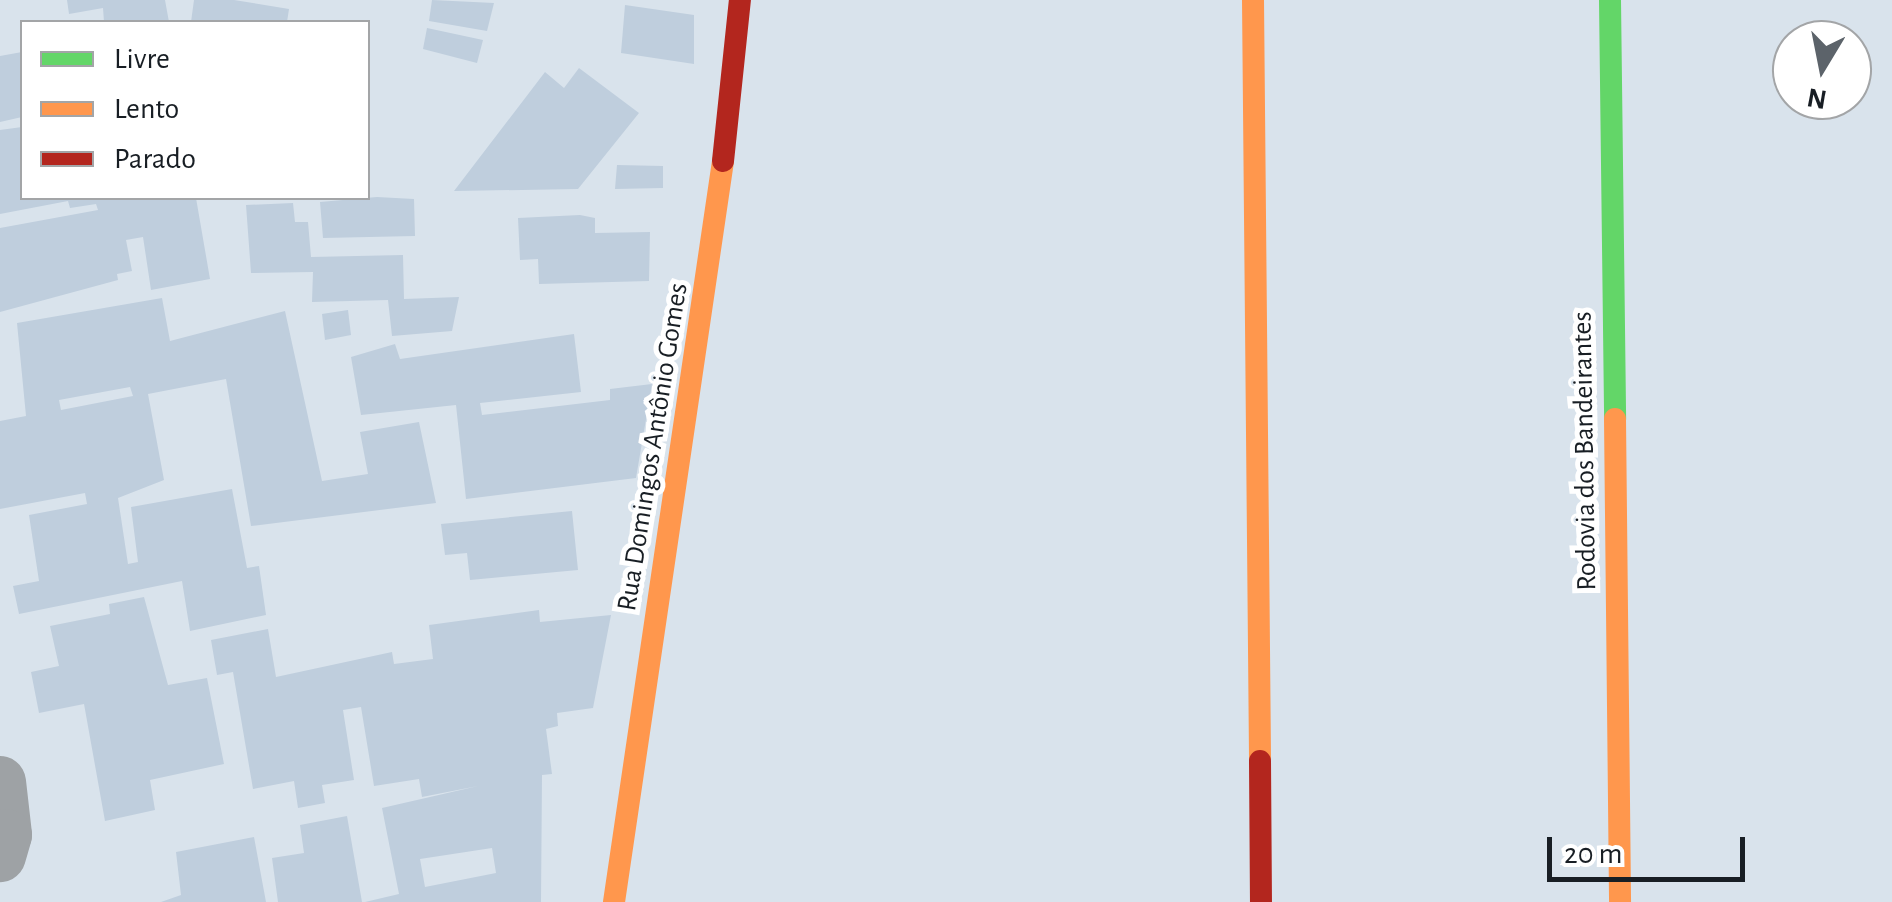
<!DOCTYPE html>
<meta charset="utf-8">
<style>
body{margin:0}
#map{position:relative;width:1892px;height:902px;overflow:hidden;background:#d9e3ec;font-family:"Alegreya Sans",sans-serif}
div>[style]{position:absolute}
.building>*{inset:0;background:#bfcedd}
.street>*{height:52px;margin:-26px;padding:0 26px;transform-origin:26px;border-radius:26px;background:#9ea2a5}
.fast>*{height:22px;margin:-11px;padding:0 11px;transform-origin:11px;border-radius:11px;background:#63d668}
.slow>*{height:22px;margin:-11px;padding:0 11px;transform-origin:11px;border-radius:11px;background:#ff974d}
.jam>*{height:22px;margin:-11px;padding:0 11px;transform-origin:11px;border-radius:11px;background:#b3261e}
span{translate:-50% -50%;white-space:nowrap;text-align:center;line-height:1.15;-webkit-text-stroke:10px #fff;paint-order:stroke}
.street-label{font-size:28px;color:#181e24}
.legend{position:absolute;left:20px;top:20px;width:350px;height:180px;box-sizing:border-box;background:#fff;border:2px solid #a3a5a7;margin:0;padding:12px 18px;list-style:none;font-size:30px;color:#181e24}
.legend li{display:flex;align-items:center;gap:20px;height:50px}
.legend b{width:50px;border:2px solid #a3a5a7}
.north{position:absolute;left:1772px;top:20px;width:100px;height:100px;box-sizing:border-box;background:#fff;border:2px solid #a3a5a7;border-radius:50%;rotate:190deg;font-size:28px;font-weight:700;line-height:40px;text-align:center;color:#181e24}
.north::after{content:'';display:block;margin:auto;width:35px;height:45px;background:#5c636a;clip-path:polygon(50% 0,100% 100%,50% 72%,0 100%)}
.scale{position:absolute;left:1547px;top:837px;width:198px;height:45px;box-sizing:border-box;border:5px solid #181e24;border-top:0;padding-left:12px;font-size:30px;line-height:35px;white-space:nowrap;color:#181e24;-webkit-text-stroke:8px #fff;paint-order:stroke}
</style>
<div id="map">
<div class="building">
<i style="clip-path:polygon(67px 0,165px 0,169px 22px,104px 22px,103px 8px,69px 14px)"></i>
<i style="clip-path:polygon(194px 0,234px 0,289px 9px,287px 22px,191px 22px)"></i>
<i style="clip-path:polygon(432px 0,494px 3px,487px 31px,429px 21px)"></i>
<i style="clip-path:polygon(625px 5px,694px 15px,694px 64px,621px 53px)"></i>
<i style="clip-path:polygon(427px 28px,483px 40px,477px 63px,423px 49px)"></i>
<i style="clip-path:polygon(22px 52px,22px 117px,0 122px,0 56px)"></i>
<i style="clip-path:polygon(579px 68px,639px 113px,578px 189px,454px 191px,545px 72px,564px 88px)"></i>
<i style="clip-path:polygon(22px 127px,22px 198px,196px 198px,210px 279px,151px 290px,143px 237px,126px 240px,132px 271px,117px 274px,118px 280px,0 312px,0 228px,98px 210px,96px 204px,70px 208px,68px 201px,0 214px,0 130px)"></i>
<i style="clip-path:polygon(617px 165px,663px 166px,663px 188px,615px 189px)"></i>
<i style="clip-path:polygon(377px 197px,414px 199px,415px 236px,323px 238px,320px 202px)"></i>
<i style="clip-path:polygon(293px 203px,295px 222px,308px 222px,311px 257px,403px 255px,404px 299px,459px 297px,452px 331px,392px 336px,388px 300px,312px 302px,313px 272px,251px 273px,246px 205px)"></i>
<i style="clip-path:polygon(580px 215px,595px 218px,595px 233px,650px 232px,649px 281px,539px 284px,538px 259px,520px 260px,518px 218px)"></i>
<i style="clip-path:polygon(evenodd,162px 298px,170px 341px,285px 311px,322px 481px,368px 474px,360px 432px,419px 422px,436px 503px,251px 526px,226px 379px,148px 394px,164px 480px,118px 498px,128px 564px,138px 562px,131px 507px,232px 489px,247px 568px,259px 566px,266px 615px,190px 631px,182px 581px,19px 614px,13px 586px,39px 581px,29px 515px,87px 504px,85px 493px,0 509px,0 421px,26px 416px,17px 323px,162px 298px,130px 387px,133px 396px,61px 410px,59px 400px,130px 387px)"></i>
<i style="clip-path:polygon(348px 310px,351px 335px,325px 340px,322px 314px)"></i>
<i style="clip-path:polygon(574px 334px,581px 392px,480px 403px,482px 415px,610px 400px,610px 389px,652px 384px,636px 478px,466px 499px,456px 405px,361px 415px,351px 357px,395px 344px,400px 359px)"></i>
<i style="clip-path:polygon(572px 511px,578px 570px,470px 580px,467px 553px,445px 555px,441px 524px)"></i>
<i style="clip-path:polygon(144px 597px,168px 685px,207px 678px,224px 764px,150px 780px,155px 810px,105px 821px,84px 704px,39px 713px,31px 672px,59px 666px,50px 626px,110px 614px,109px 604px)"></i>
<i style="clip-path:polygon(evenodd,539px 610px,540px 622px,611px 615px,593px 708px,557px 713px,558px 726px,546px 729px,552px 774px,542px 775px,541px 902px,365px 902px,399px 894px,382px 808px,478px 786px,422px 797px,419px 779px,374px 786px,361px 707px,343px 710px,354px 780px,322px 785px,325px 803px,298px 808px,294px 781px,253px 789px,233px 672px,217px 675px,211px 640px,268px 629px,276px 677px,392px 652px,394px 664px,433px 659px,429px 625px,539px 610px,492px 848px,496px 873px,425px 887px,420px 859px,492px 848px)"></i>
<i style="clip-path:polygon(347px 816px,362px 902px,278px 902px,272px 858px,304px 853px,300px 825px)"></i>
<i style="clip-path:polygon(254px 837px,266px 902px,161px 902px,181px 895px,176px 852px)"></i>
</div>
<div class="street">
<i style="left:0;top:782px;width:53px;rotate:83.5deg"></i>
<i style="left:6px;top:835px;width:22px;rotate:106deg"></i>
</div>
<div class="fast">
<i style="left:1610px;top:0;width:419px;rotate:89.3deg"></i>
</div>
<div class="slow">
<i style="left:1253px;top:0;width:761px;rotate:89.47deg"></i>
<i style="left:1615px;top:419px;width:483px;rotate:89.4deg"></i>
<i style="left:614px;top:902px;width:749px;rotate:-81.63deg"></i>
</div>
<div class="jam">
<i style="left:723px;top:161px;width:162px;rotate:-84deg"></i>
<i style="left:1260px;top:761px;width:141px;rotate:89.6deg"></i>
</div>
<div class="street-label">
<span style="left:653px;top:447px;rotate:-81deg">Rua Domingos Antônio Gomes</span>
<span style="left:1585px;top:451px;rotate:-91deg">Rodovia dos Bandeirantes</span>
</div>
<ul class="legend">
<li><b style="height:12px;background:#63d668"></b>Livre</li>
<li><b style="height:12px;background:#ff974d"></b>Lento</li>
<li><b style="height:12px;background:#b3261e"></b>Parado</li>
</ul>
<div class="north">N</div>
<div class="scale">20 m</div>
</div>
